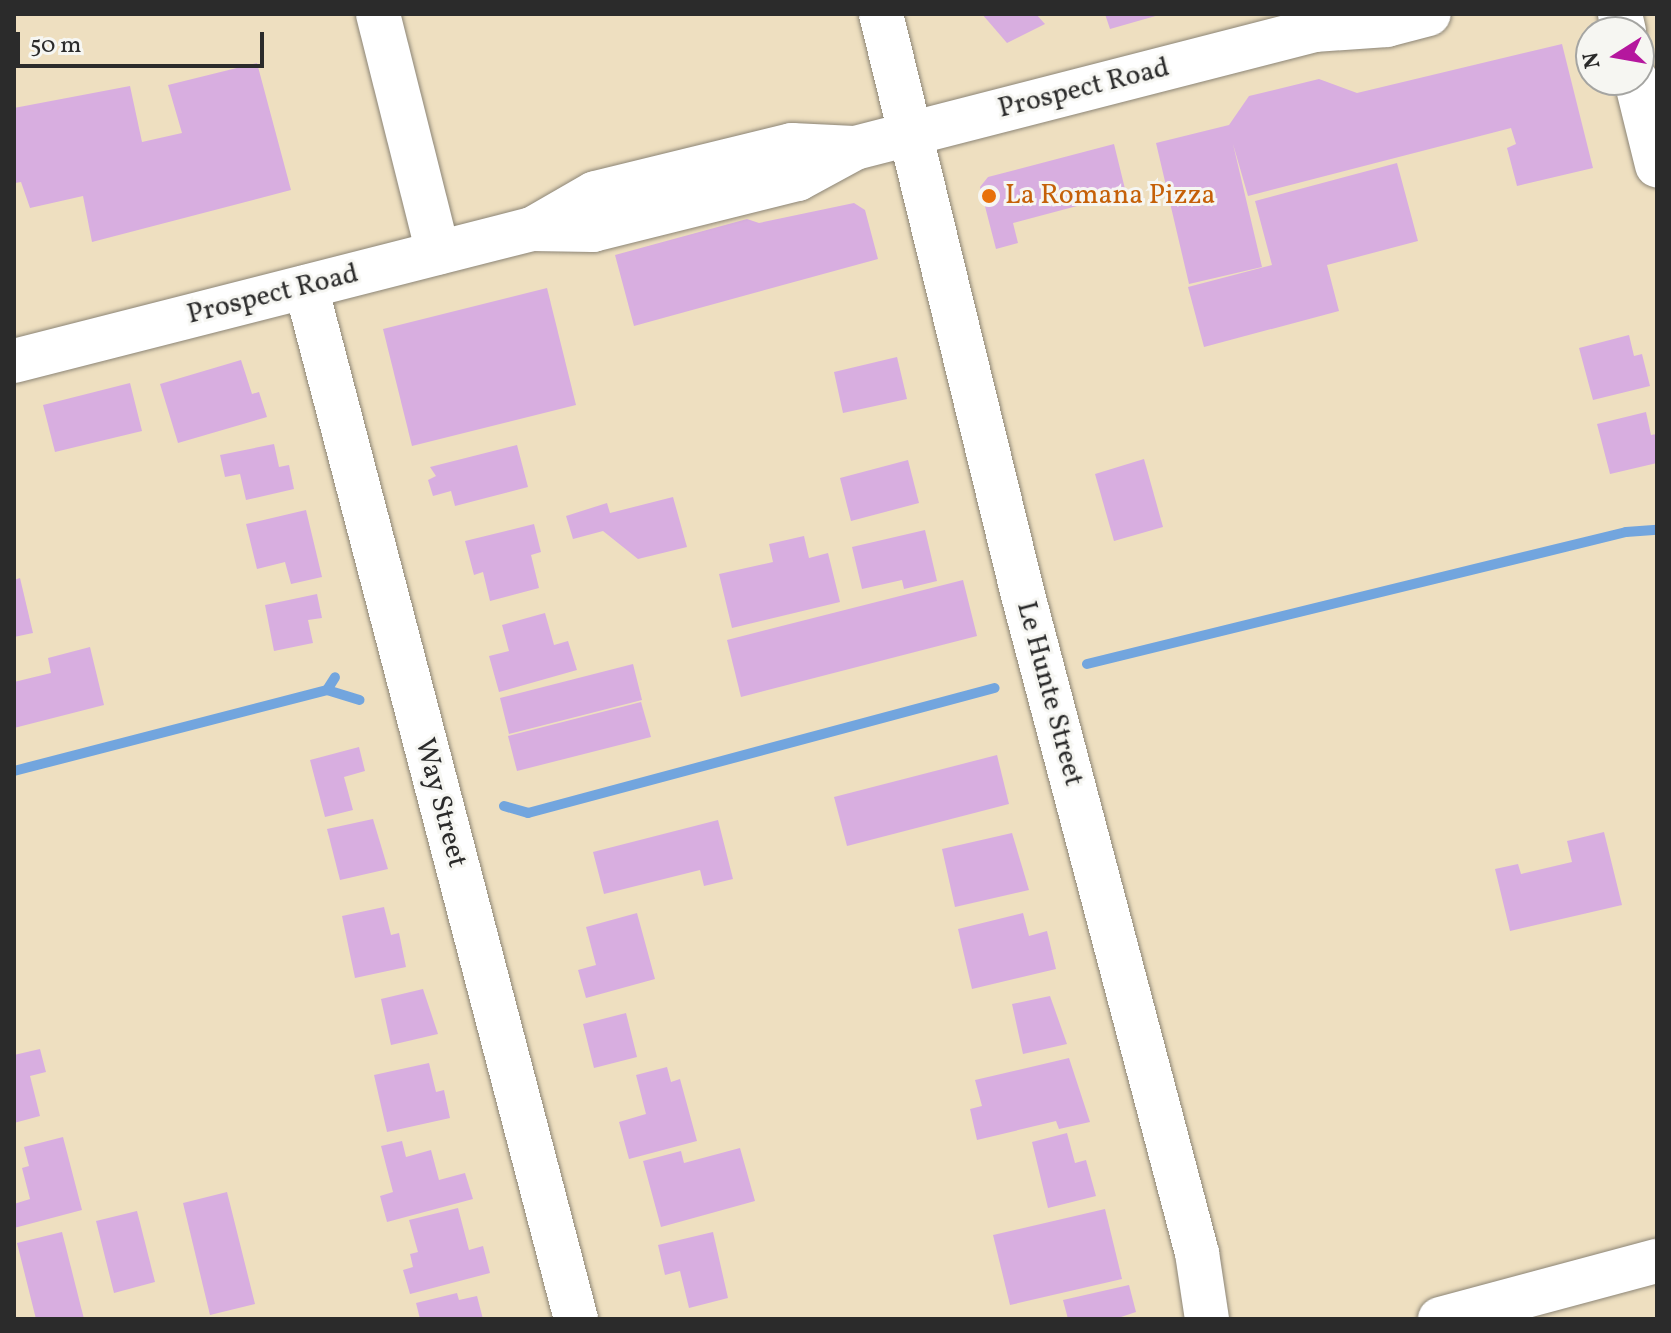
<!DOCTYPE html>
<style>
body{margin:0}
#map{position:relative;width:1671px;height:1333px;overflow:hidden;background:#eedfc0;font-family:Vollkorn,serif}
div>[style]{position:absolute}
.stream>*{height:10px;margin:-5px;padding:0 5px;transform-origin:5px;border-radius:5px;background:#72a5de}
.building>*{inset:0;background:#d8aee0}
.roads{filter:drop-shadow(0 0 2px #8c8576) drop-shadow(0 0 2px #8c8576)}
.minor>*{height:44px;margin:-22px;padding:0 22px;transform-origin:22px;border-radius:22px;background:#fff}
.major>*{height:44px;margin:-22px;padding:0 22px;transform-origin:22px;border-radius:22px;background:#fff}
.dots>*{width:22px;height:22px;translate:-50% -50%;box-sizing:border-box;border:4px solid #f6f6f2;border-radius:50%}
span{translate:-50% -50%;white-space:nowrap;text-align:center;line-height:1.15;-webkit-text-stroke:6px #f6f6f2;paint-order:stroke}
.street-label{font-size:28px;color:#2b2b2b}
.food-label{font-size:28px;color:#c56008}
.left{translate:0 -50%;text-align:left}
.frame{position:absolute;inset:0;border:16px solid #2b2b2b;pointer-events:none}
.north{position:absolute;left:1575px;top:16px;width:80px;height:80px;box-sizing:border-box;background:#f6f6f2;border:2px solid #a5a5a2;border-radius:50%;rotate:259deg;font-size:22px;font-weight:700;line-height:32px;text-align:center;color:#2b2b2b}
.north::after{content:'';display:block;margin:auto;width:28px;height:36px;background:#b5179e;clip-path:polygon(50% 0,100% 100%,50% 72%,0 100%)}
.scale{position:absolute;left:16px;top:32px;width:248px;height:36px;box-sizing:border-box;border:4px solid #2b2b2b;border-top:0;padding-left:10px;font-size:24px;line-height:28px;white-space:nowrap;color:#2b2b2b;-webkit-text-stroke:6px #f6f6f2;paint-order:stroke}
</style>
<div id="map">
<div class="stream">
<i style="left:1087px;top:664px;width:555px;rotate:-13.76deg"></i>
<i style="left:1626px;top:532px;width:31px;rotate:-4deg"></i>
<i style="left:327px;top:690px;width:15px;rotate:-58deg"></i>
<i style="left:14px;top:771px;width:323px;rotate:-14.5deg"></i>
<i style="left:327px;top:690px;width:34px;rotate:17deg"></i>
<i style="left:504px;top:806px;width:25px;rotate:16deg"></i>
<i style="left:528px;top:813px;width:483px;rotate:-15deg"></i>
</div>
<div class="building">
<i style="clip-path:polygon(982px 14px,1036px 14px,1045px 24px,1007px 43px)"></i>
<i style="clip-path:polygon(1105px 14px,1159px 14px,1159px 15px,1110px 29px)"></i>
<i style="clip-path:polygon(1562px 44px,1593px 168px,1517px 186px,1507px 148px,1516px 144px,1511px 128px,1248px 196px,1233px 144px,1262px 267px,1189px 284px,1156px 143px,1229px 125px,1249px 96px,1319px 79px,1357px 93px)"></i>
<i style="clip-path:polygon(257px 63px,291px 190px,92px 242px,83px 196px,30px 208px,21px 182px,15px 183px,14px 108px,130px 86px,142px 142px,182px 133px,168px 85px)"></i>
<i style="clip-path:polygon(1114px 144px,1126px 193px,1013px 223px,1018px 243px,996px 249px,980px 187px,988px 177px)"></i>
<i style="clip-path:polygon(1397px 163px,1418px 241px,1327px 265px,1339px 311px,1204px 347px,1188px 287px,1272px 265px,1255px 201px)"></i>
<i style="clip-path:polygon(854px 203px,865px 210px,878px 259px,634px 326px,615px 255px,747px 219px,759px 223px)"></i>
<i style="clip-path:polygon(547px 288px,576px 405px,412px 446px,383px 329px)"></i>
<i style="clip-path:polygon(1629px 335px,1634px 356px,1642px 354px,1650px 386px,1593px 400px,1579px 348px)"></i>
<i style="clip-path:polygon(897px 357px,907px 399px,843px 413px,834px 372px)"></i>
<i style="clip-path:polygon(241px 360px,252px 394px,259px 392px,267px 417px,178px 443px,160px 384px)"></i>
<i style="clip-path:polygon(130px 383px,142px 431px,55px 452px,43px 405px)"></i>
<i style="clip-path:polygon(1646px 412px,1651px 435px,1657px 434px,1657px 463px,1610px 474px,1597px 424px)"></i>
<i style="clip-path:polygon(274px 444px,279px 467px,289px 465px,294px 489px,246px 500px,240px 474px,225px 477px,220px 455px)"></i>
<i style="clip-path:polygon(517px 445px,528px 487px,455px 506px,451px 491px,433px 496px,428px 480px,436px 476px,430px 467px)"></i>
<i style="clip-path:polygon(1144px 459px,1163px 527px,1114px 541px,1095px 474px)"></i>
<i style="clip-path:polygon(908px 460px,919px 503px,851px 521px,840px 478px)"></i>
<i style="clip-path:polygon(673px 497px,687px 547px,638px 559px,603px 531px,573px 539px,566px 516px,607px 503px,610px 513px)"></i>
<i style="clip-path:polygon(306px 510px,322px 577px,291px 584px,285px 562px,257px 569px,246px 524px)"></i>
<i style="clip-path:polygon(534px 524px,541px 552px,531px 555px,539px 588px,490px 601px,483px 572px,474px 575px,465px 541px)"></i>
<i style="clip-path:polygon(925px 530px,937px 581px,904px 589px,902px 580px,862px 589px,852px 547px)"></i>
<i style="clip-path:polygon(804px 536px,809px 558px,828px 553px,840px 602px,732px 628px,719px 574px,773px 562px,769px 544px)"></i>
<i style="clip-path:polygon(20px 578px,33px 633px,14px 637px,14px 580px)"></i>
<i style="clip-path:polygon(963px 580px,977px 636px,741px 697px,727px 640px)"></i>
<i style="clip-path:polygon(317px 594px,322px 618px,308px 620px,313px 643px,274px 651px,265px 605px)"></i>
<i style="clip-path:polygon(545px 613px,554px 645px,568px 641px,577px 670px,499px 692px,489px 656px,509px 651px,502px 625px)"></i>
<i style="clip-path:polygon(90px 647px,104px 705px,14px 728px,14px 682px,51px 673px,48px 658px)"></i>
<i style="clip-path:polygon(633px 664px,642px 700px,509px 734px,500px 698px)"></i>
<i style="clip-path:polygon(641px 702px,651px 737px,517px 771px,508px 736px)"></i>
<i style="clip-path:polygon(359px 747px,365px 771px,344px 777px,353px 810px,325px 817px,310px 760px)"></i>
<i style="clip-path:polygon(997px 755px,1009px 804px,847px 846px,834px 797px)"></i>
<i style="clip-path:polygon(373px 819px,388px 869px,340px 880px,327px 829px)"></i>
<i style="clip-path:polygon(718px 820px,733px 879px,704px 886px,700px 870px,604px 894px,593px 852px)"></i>
<i style="clip-path:polygon(1604px 832px,1622px 905px,1510px 931px,1495px 869px,1518px 864px,1521px 874px,1572px 862px,1567px 841px)"></i>
<i style="clip-path:polygon(1012px 833px,1029px 890px,955px 907px,942px 849px)"></i>
<i style="clip-path:polygon(384px 907px,391px 935px,399px 933px,406px 967px,355px 978px,342px 916px)"></i>
<i style="clip-path:polygon(637px 913px,655px 979px,586px 998px,578px 970px,596px 965px,586px 927px)"></i>
<i style="clip-path:polygon(1023px 913px,1029px 936px,1047px 931px,1056px 969px,972px 989px,958px 929px)"></i>
<i style="clip-path:polygon(423px 989px,438px 1034px,391px 1045px,381px 999px)"></i>
<i style="clip-path:polygon(1050px 996px,1067px 1044px,1023px 1054px,1012px 1004px)"></i>
<i style="clip-path:polygon(626px 1013px,637px 1057px,594px 1068px,583px 1024px)"></i>
<i style="clip-path:polygon(40px 1049px,46px 1072px,30px 1076px,40px 1116px,14px 1123px,14px 1055px)"></i>
<i style="clip-path:polygon(1069px 1058px,1090px 1122px,1059px 1129px,1056px 1121px,977px 1140px,970px 1109px,982px 1106px,975px 1080px)"></i>
<i style="clip-path:polygon(429px 1063px,436px 1092px,444px 1090px,450px 1118px,387px 1132px,374px 1075px)"></i>
<i style="clip-path:polygon(667px 1067px,671px 1082px,680px 1079px,697px 1141px,629px 1159px,619px 1122px,646px 1114px,636px 1075px)"></i>
<i style="clip-path:polygon(1067px 1133px,1075px 1163px,1086px 1160px,1096px 1196px,1048px 1208px,1032px 1142px)"></i>
<i style="clip-path:polygon(63px 1137px,82px 1210px,14px 1228px,14px 1204px,30px 1199px,22px 1168px,29px 1166px,24px 1147px)"></i>
<i style="clip-path:polygon(402px 1141px,406px 1157px,431px 1150px,439px 1180px,465px 1173px,473px 1199px,387px 1222px,380px 1196px,393px 1192px,381px 1146px)"></i>
<i style="clip-path:polygon(740px 1148px,755px 1201px,661px 1227px,643px 1161px,681px 1151px,684px 1163px)"></i>
<i style="clip-path:polygon(227px 1192px,255px 1304px,210px 1315px,183px 1203px)"></i>
<i style="clip-path:polygon(458px 1208px,469px 1250px,483px 1246px,490px 1273px,410px 1294px,403px 1270px,413px 1267px,410px 1254px,418px 1252px,409px 1220px)"></i>
<i style="clip-path:polygon(1105px 1209px,1122px 1279px,1010px 1305px,993px 1235px)"></i>
<i style="clip-path:polygon(137px 1211px,155px 1282px,114px 1293px,96px 1221px)"></i>
<i style="clip-path:polygon(62px 1232px,84px 1319px,36px 1319px,17px 1243px)"></i>
<i style="clip-path:polygon(713px 1232px,728px 1298px,689px 1308px,680px 1271px,665px 1275px,658px 1245px)"></i>
<i style="clip-path:polygon(1129px 1285px,1136px 1312px,1115px 1319px,1068px 1319px,1063px 1300px)"></i>
<i style="clip-path:polygon(457px 1293px,459px 1300px,477px 1296px,483px 1319px,420px 1319px,416px 1303px)"></i>
</div>
<div class="roads">
<div class="minor">
<i style="left:378px;top:14px;width:246px;rotate:75.9deg"></i>
<i style="left:881px;top:14px;width:598px;rotate:76.27deg"></i>
<i style="left:1023px;top:595px;width:681px;rotate:75.19deg"></i>
<i style="left:1197px;top:1253px;width:67px;rotate:81.4deg"></i>
<i style="left:1620px;top:14px;width:18px;rotate:77deg"></i>
<i style="left:1636px;top:80px;width:88px;rotate:76.1deg"></i>
<i style="left:306px;top:287px;width:1067px;rotate:75.34deg"></i>
<i style="left:1440px;top:1319px;width:225px;rotate:-15deg"></i>
</div>
<div class="major">
<i style="left:534px;top:228px;width:70px;rotate:-29.8deg"></i>
<i style="left:595px;top:193px;width:203px;rotate:-13.7deg"></i>
<i style="left:792px;top:145px;width:62px;rotate:2.8deg"></i>
<i style="left:14px;top:361px;width:535px;rotate:-14.3deg"></i>
<i style="left:532px;top:229px;width:61px;rotate:0.9deg"></i>
<i style="left:593px;top:230px;width:211px;rotate:-14deg"></i>
<i style="left:798px;top:179px;width:65px;rotate:-28.5deg"></i>
<i style="left:855px;top:148px;width:474px;rotate:-14.4deg"></i>
<i style="left:1314px;top:30px;width:73px;rotate:-3.9deg"></i>
<i style="left:1387px;top:25px;width:43px;rotate:-14.7deg"></i>
</div>
</div>
<div class="dots">
<i style="left:989px;top:196px;background:#e8710a"></i>
</div>
<div class="street-label">
<span style="left:1084px;top:89px;rotate:-14deg">Prospect Road</span>
<span style="left:273px;top:295px;rotate:-14deg">Prospect Road</span>
<span style="left:1049px;top:694px;rotate:75deg">Le Hunte Street</span>
<span style="left:440px;top:803px;rotate:75deg">Way Street</span>
</div>
<div class="food-label">
<span class="left" style="left:1005px;top:196px">La Romana Pizza</span>
</div>
<div class="frame"></div>
<div class="north">N</div>
<div class="scale">50 m</div>
</div>
